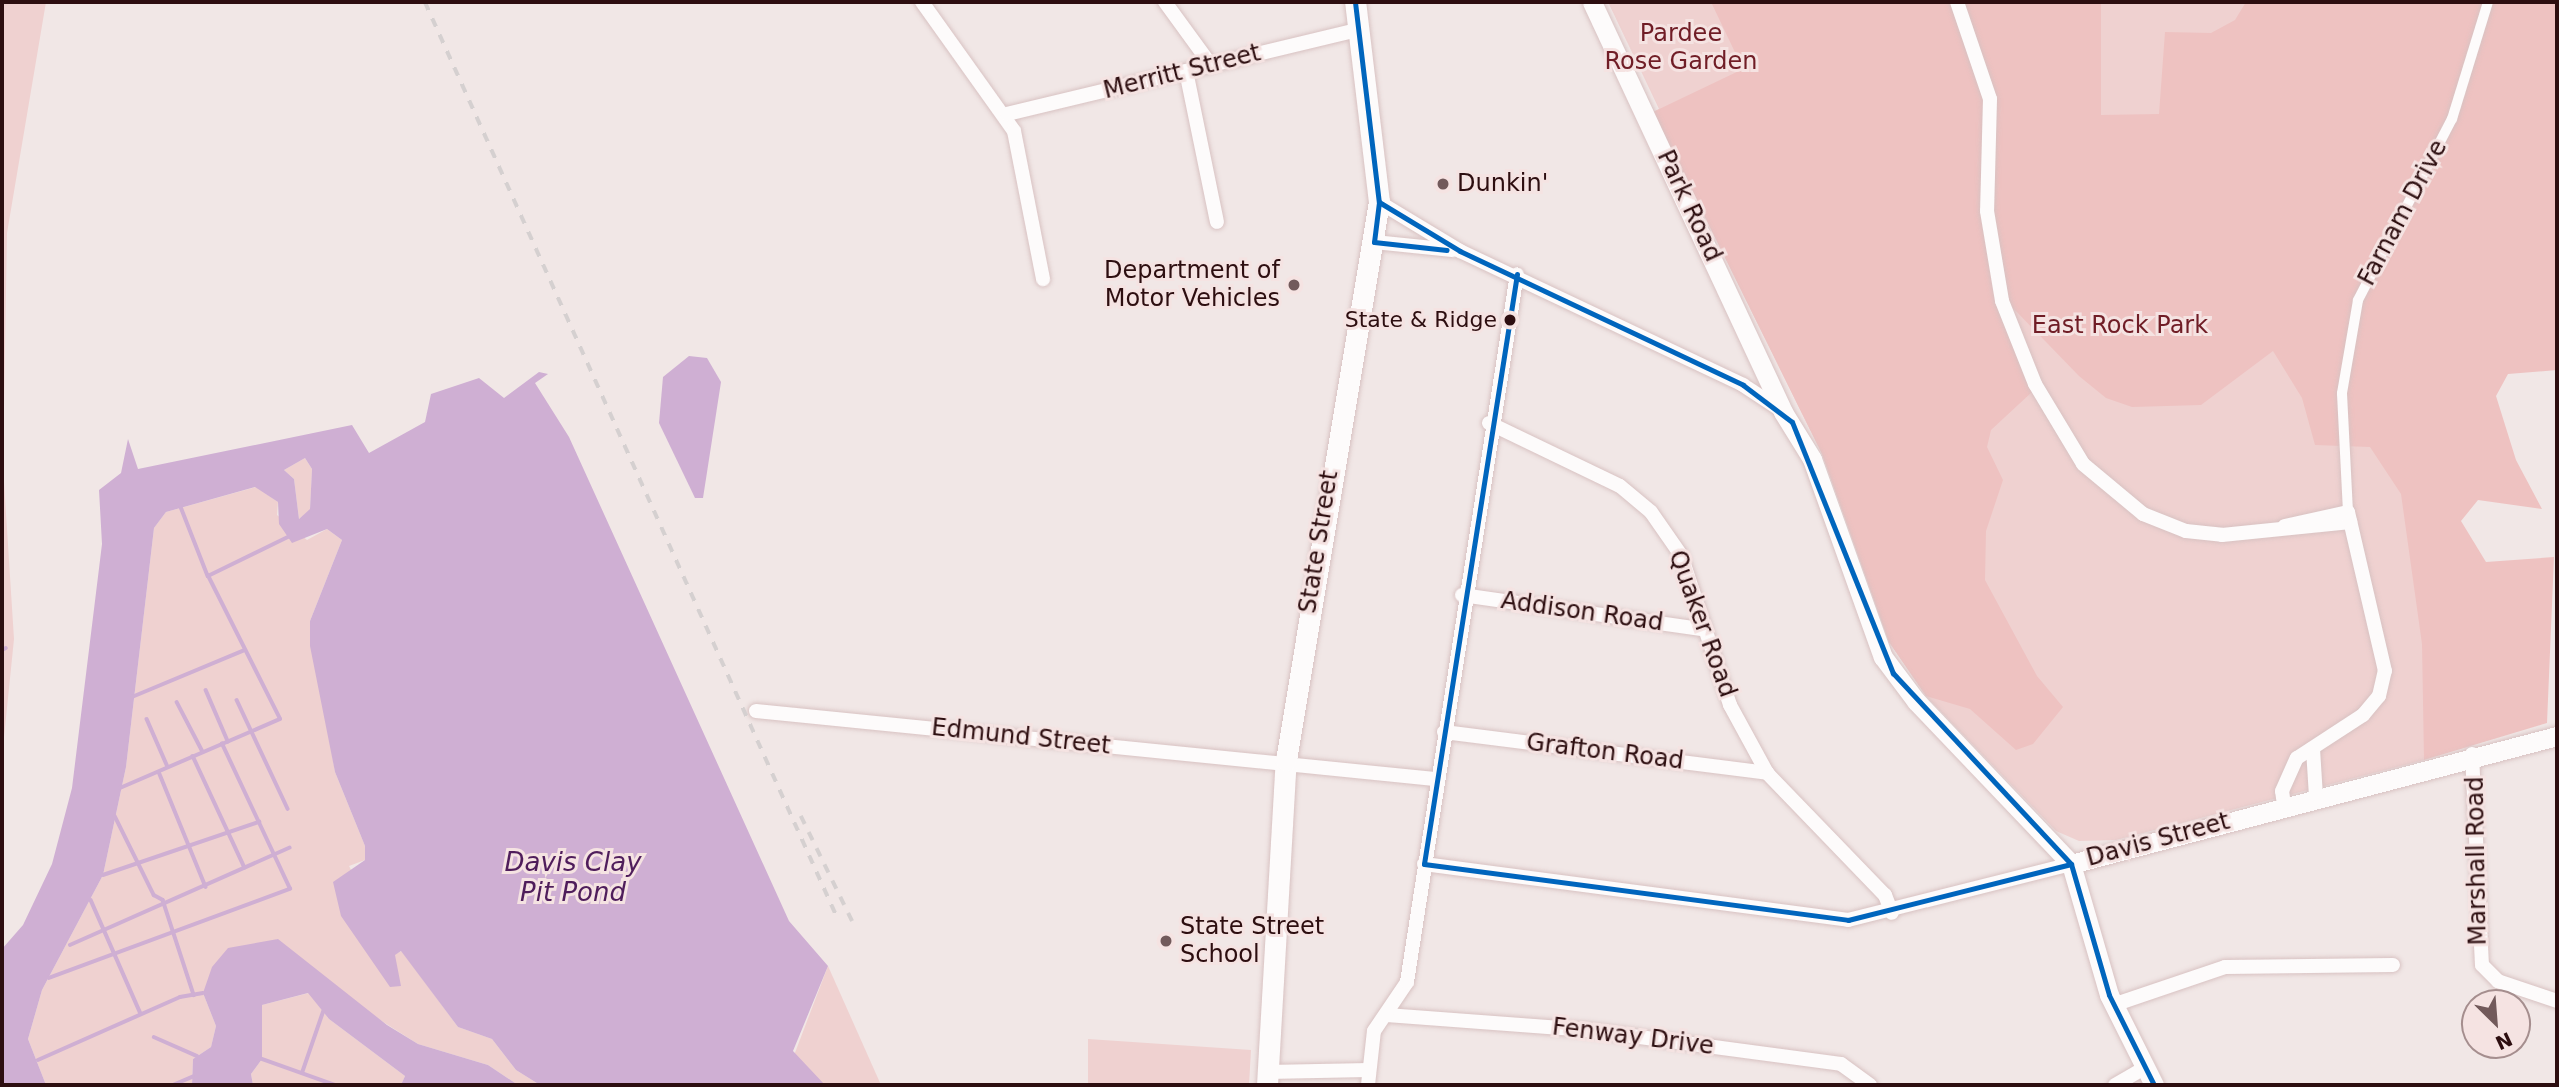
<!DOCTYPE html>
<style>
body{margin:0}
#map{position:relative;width:2559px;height:1087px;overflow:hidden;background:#f1e7e6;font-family:"DejaVu Sans",sans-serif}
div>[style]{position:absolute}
.green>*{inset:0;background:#efd1d0}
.forest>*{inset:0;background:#eec2c1}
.water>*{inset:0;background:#cfafd3}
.stream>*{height:3.5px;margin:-1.75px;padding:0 1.75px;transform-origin:1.75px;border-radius:1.75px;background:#cfafd3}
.roads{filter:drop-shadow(0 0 2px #d8c2c2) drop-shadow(0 0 2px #d8c2c2)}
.pedestrian>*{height:10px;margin:-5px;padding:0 5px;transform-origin:5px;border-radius:5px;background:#fdfbfb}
.minor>*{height:14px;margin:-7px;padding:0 7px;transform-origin:7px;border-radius:7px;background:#fdfbfb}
.secondary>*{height:19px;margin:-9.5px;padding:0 9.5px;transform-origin:9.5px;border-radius:9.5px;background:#fdfbfb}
.primary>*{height:21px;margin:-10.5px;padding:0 10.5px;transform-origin:10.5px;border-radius:10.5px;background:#fdfbfb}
.rail>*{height:3.5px;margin-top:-1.75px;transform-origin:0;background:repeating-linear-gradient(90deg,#d5d0d0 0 9px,transparent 0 18px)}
.bus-1>*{height:5px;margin:-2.5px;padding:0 2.5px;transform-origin:2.5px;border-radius:2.5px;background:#0065bd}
.dots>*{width:19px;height:19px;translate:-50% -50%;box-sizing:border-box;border:4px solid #f5e3e2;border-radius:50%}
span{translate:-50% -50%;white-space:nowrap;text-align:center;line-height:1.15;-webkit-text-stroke:6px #f5e3e2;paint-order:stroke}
.bus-label{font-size:22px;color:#2d0e10}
.right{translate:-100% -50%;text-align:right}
.park-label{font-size:24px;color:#701d26}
.street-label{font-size:24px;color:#2d0e10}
.poi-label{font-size:24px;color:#2d0e10}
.left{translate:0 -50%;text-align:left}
.water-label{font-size:26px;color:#4f1d5b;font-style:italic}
.frame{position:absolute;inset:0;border:4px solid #2d0e10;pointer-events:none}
.north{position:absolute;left:2461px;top:989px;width:70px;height:70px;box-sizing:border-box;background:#f5e3e2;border:2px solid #a58e8e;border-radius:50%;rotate:155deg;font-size:19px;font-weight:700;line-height:28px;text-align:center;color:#2d0e10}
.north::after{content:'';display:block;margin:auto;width:24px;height:32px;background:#725a5b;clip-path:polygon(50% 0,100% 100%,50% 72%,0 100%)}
</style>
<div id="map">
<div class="green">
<i style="clip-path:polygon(2px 2px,46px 2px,7px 233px,3px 466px,14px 639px,2px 757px)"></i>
<i style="clip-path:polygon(1608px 2px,2557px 2px,2436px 397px,2424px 760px,2116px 840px,2079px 841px,2056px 831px,1926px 696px,1889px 642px,1822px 454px,1653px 112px,1659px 109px)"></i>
<i style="clip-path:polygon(305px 458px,312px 469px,310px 510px,299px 519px,294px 479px,284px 470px)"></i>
<i style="clip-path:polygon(256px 487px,278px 502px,277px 515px,307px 540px,327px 529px,342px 540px,310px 621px,335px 772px,365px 846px,365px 860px,349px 866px,395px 954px,402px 951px,458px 1027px,492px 1039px,516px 1070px,540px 1085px,518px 1085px,488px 1065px,418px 1044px,358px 1006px,277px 939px,203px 993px,216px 1026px,211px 1047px,193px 1059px,192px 1085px,46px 1085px,28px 1039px,42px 990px,103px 875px,126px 767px,154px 528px,166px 512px)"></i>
<i style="clip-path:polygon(828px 966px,881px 1085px,825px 1085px,793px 1058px)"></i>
<i style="clip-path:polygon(309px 993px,329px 1019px,405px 1076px,401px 1085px,253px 1085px,251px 1074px,262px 1059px,262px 1005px)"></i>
<i style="clip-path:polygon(1088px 1039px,1251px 1050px,1249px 1085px,1088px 1085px)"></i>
</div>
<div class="forest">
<i style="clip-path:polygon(1711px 2px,2101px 2px,2101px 115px,2159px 114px,2165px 32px,2211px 33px,2235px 20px,2246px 2px,2557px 2px,2557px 370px,2508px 374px,2496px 396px,2516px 460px,2542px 509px,2478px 500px,2461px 521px,2486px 562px,2554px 557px,2547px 723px,2424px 760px,2422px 644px,2401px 494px,2370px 447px,2315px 445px,2302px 398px,2273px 351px,2201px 405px,2132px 407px,2106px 398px,2079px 376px,2012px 307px,2032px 392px,1991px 430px,1987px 447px,2003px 480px,1986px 531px,1985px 580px,2037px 676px,2063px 707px,2033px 744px,2016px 750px,1970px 709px,1926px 696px,1889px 642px,1822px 454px,1653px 112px,1743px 69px)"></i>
</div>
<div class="water">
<i style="clip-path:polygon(689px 356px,707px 358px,721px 382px,703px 498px,695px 498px,659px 423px,663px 377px)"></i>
<i style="clip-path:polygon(evenodd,539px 372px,548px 374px,535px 383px,569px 437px,789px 921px,828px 966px,793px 1051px,825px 1085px,540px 1085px,516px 1070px,492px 1039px,458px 1027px,401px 951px,395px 955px,401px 986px,390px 987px,341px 916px,333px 882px,365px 860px,365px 846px,335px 772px,310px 646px,310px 621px,342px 540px,327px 529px,292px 543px,279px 524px,278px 502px,255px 487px,166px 512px,154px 528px,126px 767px,103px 875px,42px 990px,28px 1039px,46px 1085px,2px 1085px,2px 949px,23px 925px,52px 864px,72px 788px,102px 544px,99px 490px,121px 473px,128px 439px,138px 469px,352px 425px,369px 453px,425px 422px,431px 394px,479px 378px,504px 398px,539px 372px,305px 458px,312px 469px,310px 509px,299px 519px,294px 479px,284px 470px,305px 458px)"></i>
<i style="clip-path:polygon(278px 939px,387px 1025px,418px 1044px,488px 1065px,518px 1085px,401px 1085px,405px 1076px,329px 1019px,308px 993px,262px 1005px,262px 1059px,251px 1074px,253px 1085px,192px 1085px,193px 1059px,211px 1047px,216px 1026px,203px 993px,212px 967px,228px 948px)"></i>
</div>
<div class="stream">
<i style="left:181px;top:507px;width:74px;rotate:68.6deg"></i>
<i style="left:2px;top:650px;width:4px;rotate:-27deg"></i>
<i style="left:206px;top:690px;width:56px;rotate:66.7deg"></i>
<i style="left:132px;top:697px;width:122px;rotate:-22.6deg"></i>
<i style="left:237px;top:700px;width:120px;rotate:64.9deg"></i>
<i style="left:177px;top:702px;width:56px;rotate:62.5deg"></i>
<i style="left:147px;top:719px;width:52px;rotate:66.4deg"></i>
<i style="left:193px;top:756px;width:123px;rotate:65.1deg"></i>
<i style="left:159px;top:772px;width:124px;rotate:67.8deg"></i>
<i style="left:120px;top:788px;width:174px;rotate:-23.3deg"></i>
<i style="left:280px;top:719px;width:160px;rotate:-116.7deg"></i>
<i style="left:208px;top:576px;width:89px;rotate:-26deg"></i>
<i style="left:115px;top:816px;width:88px;rotate:63.7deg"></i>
<i style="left:154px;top:895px;width:10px;rotate:29deg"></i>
<i style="left:163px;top:900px;width:100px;rotate:71.9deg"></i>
<i style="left:103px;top:875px;width:165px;rotate:-18.8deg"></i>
<i style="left:91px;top:900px;width:124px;rotate:66.3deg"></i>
<i style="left:70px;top:945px;width:240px;rotate:-23.9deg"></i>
<i style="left:49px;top:978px;width:257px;rotate:-20.3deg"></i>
<i style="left:290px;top:889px;width:160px;rotate:-115.1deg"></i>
<i style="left:154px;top:1037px;width:47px;rotate:23.8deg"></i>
<i style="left:262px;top:1059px;width:77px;rotate:19.6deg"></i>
<i style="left:38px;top:1060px;width:155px;rotate:-23.9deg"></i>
<i style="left:180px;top:997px;width:23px;rotate:-10deg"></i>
<i style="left:302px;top:1073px;width:65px;rotate:-71deg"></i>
<i style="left:173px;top:1085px;width:21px;rotate:-23deg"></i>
</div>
<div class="roads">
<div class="pedestrian">
<i style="left:2348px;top:512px;width:119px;rotate:-92.9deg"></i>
<i style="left:2342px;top:393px;width:94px;rotate:-80.2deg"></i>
<i style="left:2358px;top:300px;width:204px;rotate:-62.6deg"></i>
<i style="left:2452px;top:119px;width:122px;rotate:-72.9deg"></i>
</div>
<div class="minor">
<i style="left:922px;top:2px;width:158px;rotate:54.5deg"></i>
<i style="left:1014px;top:131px;width:151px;rotate:78.9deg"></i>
<i style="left:1165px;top:2px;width:78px;rotate:53.9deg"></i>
<i style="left:1957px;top:2px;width:102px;rotate:71.2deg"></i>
<i style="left:1990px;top:99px;width:112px;rotate:91.5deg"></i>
<i style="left:1987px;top:211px;width:91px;rotate:80.5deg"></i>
<i style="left:2002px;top:301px;width:89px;rotate:68.3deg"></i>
<i style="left:2035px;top:384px;width:93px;rotate:59deg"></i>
<i style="left:2083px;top:464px;width:78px;rotate:39.8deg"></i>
<i style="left:2143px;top:514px;width:46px;rotate:21.6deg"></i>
<i style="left:2186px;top:531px;width:36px;rotate:6deg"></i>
<i style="left:2222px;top:535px;width:129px;rotate:-5.8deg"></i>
<i style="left:1186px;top:71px;width:154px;rotate:78.4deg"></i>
<i style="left:1007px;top:114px;width:360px;rotate:-13.5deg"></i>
<i style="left:1379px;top:202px;width:95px;rotate:31.2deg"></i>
<i style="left:1460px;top:251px;width:313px;rotate:25.3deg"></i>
<i style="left:1743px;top:385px;width:45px;rotate:33.3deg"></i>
<i style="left:1374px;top:242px;width:79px;rotate:5.8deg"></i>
<i style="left:1489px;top:423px;width:145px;rotate:25.7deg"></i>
<i style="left:1620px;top:486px;width:40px;rotate:40deg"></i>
<i style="left:1651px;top:512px;width:52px;rotate:55.1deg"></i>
<i style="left:1681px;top:555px;width:158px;rotate:71.9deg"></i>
<i style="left:1730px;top:705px;width:77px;rotate:61.4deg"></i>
<i style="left:1767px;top:773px;width:170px;rotate:46deg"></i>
<i style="left:1885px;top:895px;width:19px;rotate:69deg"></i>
<i style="left:1462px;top:595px;width:242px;rotate:8.1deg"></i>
<i style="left:756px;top:711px;width:682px;rotate:5.72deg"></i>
<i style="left:1444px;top:732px;width:326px;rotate:7.2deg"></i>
<i style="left:2313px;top:749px;width:48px;rotate:86.4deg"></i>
<i style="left:2472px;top:754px;width:211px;rotate:87.3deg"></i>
<i style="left:2482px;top:965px;width:23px;rotate:45deg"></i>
<i style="left:2498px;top:981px;width:62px;rotate:18.7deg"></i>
<i style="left:2284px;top:805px;width:14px;rotate:-98deg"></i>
<i style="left:2282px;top:791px;width:36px;rotate:-66deg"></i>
<i style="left:2297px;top:758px;width:79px;rotate:-33.1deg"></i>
<i style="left:2363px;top:715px;width:25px;rotate:-50deg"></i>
<i style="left:2379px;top:696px;width:26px;rotate:-77deg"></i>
<i style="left:2385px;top:671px;width:163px;rotate:-103.1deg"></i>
<i style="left:2348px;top:512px;width:65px;rotate:167.5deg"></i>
<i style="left:1424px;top:864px;width:428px;rotate:7.5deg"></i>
<i style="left:1848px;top:920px;width:230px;rotate:-14.1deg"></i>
<i style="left:2113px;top:1005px;width:118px;rotate:-18.7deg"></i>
<i style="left:2225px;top:967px;width:168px;rotate:-0.7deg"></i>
<i style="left:1387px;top:1015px;width:201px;rotate:4.3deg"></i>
<i style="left:1587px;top:1030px;width:256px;rotate:7.6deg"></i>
<i style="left:1841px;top:1064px;width:36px;rotate:36deg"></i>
<i style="left:1267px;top:1072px;width:102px;rotate:-1.1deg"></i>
<i style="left:1368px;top:1085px;width:54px;rotate:-83.7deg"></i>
<i style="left:1374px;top:1031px;width:59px;rotate:-56deg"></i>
<i style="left:1407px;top:982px;width:716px;rotate:-81.17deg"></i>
<i style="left:2115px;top:1085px;width:34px;rotate:-30deg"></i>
</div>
<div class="secondary">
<i style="left:1592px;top:2px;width:452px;rotate:65deg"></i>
<i style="left:1783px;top:412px;width:55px;rotate:58.3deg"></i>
<i style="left:1812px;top:459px;width:210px;rotate:70.3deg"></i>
<i style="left:1883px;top:657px;width:55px;rotate:53.1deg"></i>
<i style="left:1916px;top:701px;width:225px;rotate:46.4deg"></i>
<i style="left:2071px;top:864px;width:136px;rotate:73.8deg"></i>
<i style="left:2109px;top:995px;width:101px;rotate:63.4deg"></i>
<i style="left:2071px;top:864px;width:503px;rotate:-14.76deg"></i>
</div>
<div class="primary">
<i style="left:1267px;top:1085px;width:326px;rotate:-86.7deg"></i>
<i style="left:1286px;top:760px;width:566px;rotate:-80.54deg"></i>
<i style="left:1379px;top:202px;width:201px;rotate:-96.8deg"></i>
</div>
</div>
<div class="rail">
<i style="left:425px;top:2px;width:1003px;rotate:65.76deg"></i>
<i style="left:801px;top:816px;width:126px;rotate:64deg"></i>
</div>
<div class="bus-1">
<i style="left:1355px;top:2px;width:201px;rotate:83.2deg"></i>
<i style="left:1379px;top:202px;width:40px;rotate:97.1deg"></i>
<i style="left:1374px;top:242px;width:73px;rotate:6.3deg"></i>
<i style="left:1379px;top:202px;width:95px;rotate:31.2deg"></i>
<i style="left:1460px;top:251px;width:313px;rotate:25.3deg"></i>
<i style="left:1743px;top:385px;width:61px;rotate:37.1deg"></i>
<i style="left:1792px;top:422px;width:271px;rotate:68.1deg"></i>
<i style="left:1893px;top:673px;width:261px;rotate:47deg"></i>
<i style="left:2071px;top:864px;width:136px;rotate:73.8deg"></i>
<i style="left:2109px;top:995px;width:101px;rotate:63.4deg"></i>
<i style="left:1517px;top:274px;width:597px;rotate:98.96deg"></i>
<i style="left:1424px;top:864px;width:428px;rotate:7.5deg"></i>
<i style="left:1848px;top:920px;width:230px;rotate:-14.1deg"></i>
</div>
<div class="dots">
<i style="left:1443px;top:184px;background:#725a5b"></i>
<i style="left:1294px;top:285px;background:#725a5b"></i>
<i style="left:1510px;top:320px;background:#2d0e10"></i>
<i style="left:1166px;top:941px;background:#725a5b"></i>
</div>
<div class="bus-label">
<span class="right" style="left:1497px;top:320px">State &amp; Ridge</span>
</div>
<div class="park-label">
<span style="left:1681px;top:48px">Pardee<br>Rose Garden</span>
<span style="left:2120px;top:326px">East Rock Park</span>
</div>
<div class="street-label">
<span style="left:1182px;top:72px;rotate:-14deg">Merritt Street</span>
<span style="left:1689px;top:206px;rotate:65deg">Park Road</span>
<span style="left:2403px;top:213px;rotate:-62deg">Farnam Drive</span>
<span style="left:1319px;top:542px;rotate:-81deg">State Street</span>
<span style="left:1582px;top:612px;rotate:8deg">Addison Road</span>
<span style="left:1702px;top:624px;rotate:70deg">Quaker Road</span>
<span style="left:1021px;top:737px;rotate:6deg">Edmund Street</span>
<span style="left:1605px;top:752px;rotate:7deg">Grafton Road</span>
<span style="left:2158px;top:840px;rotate:-15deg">Davis Street</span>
<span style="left:2477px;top:861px;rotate:-91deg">Marshall Road</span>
<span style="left:1633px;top:1037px;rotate:7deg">Fenway Drive</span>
</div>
<div class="poi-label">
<span class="left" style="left:1457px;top:184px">Dunkin'</span>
<span class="right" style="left:1280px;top:285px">Department of<br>Motor Vehicles</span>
<span class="left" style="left:1180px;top:941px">State Street<br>School</span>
</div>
<div class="water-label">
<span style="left:573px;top:878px">Davis Clay<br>Pit Pond</span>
</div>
<div class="frame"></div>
<div class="north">N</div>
</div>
